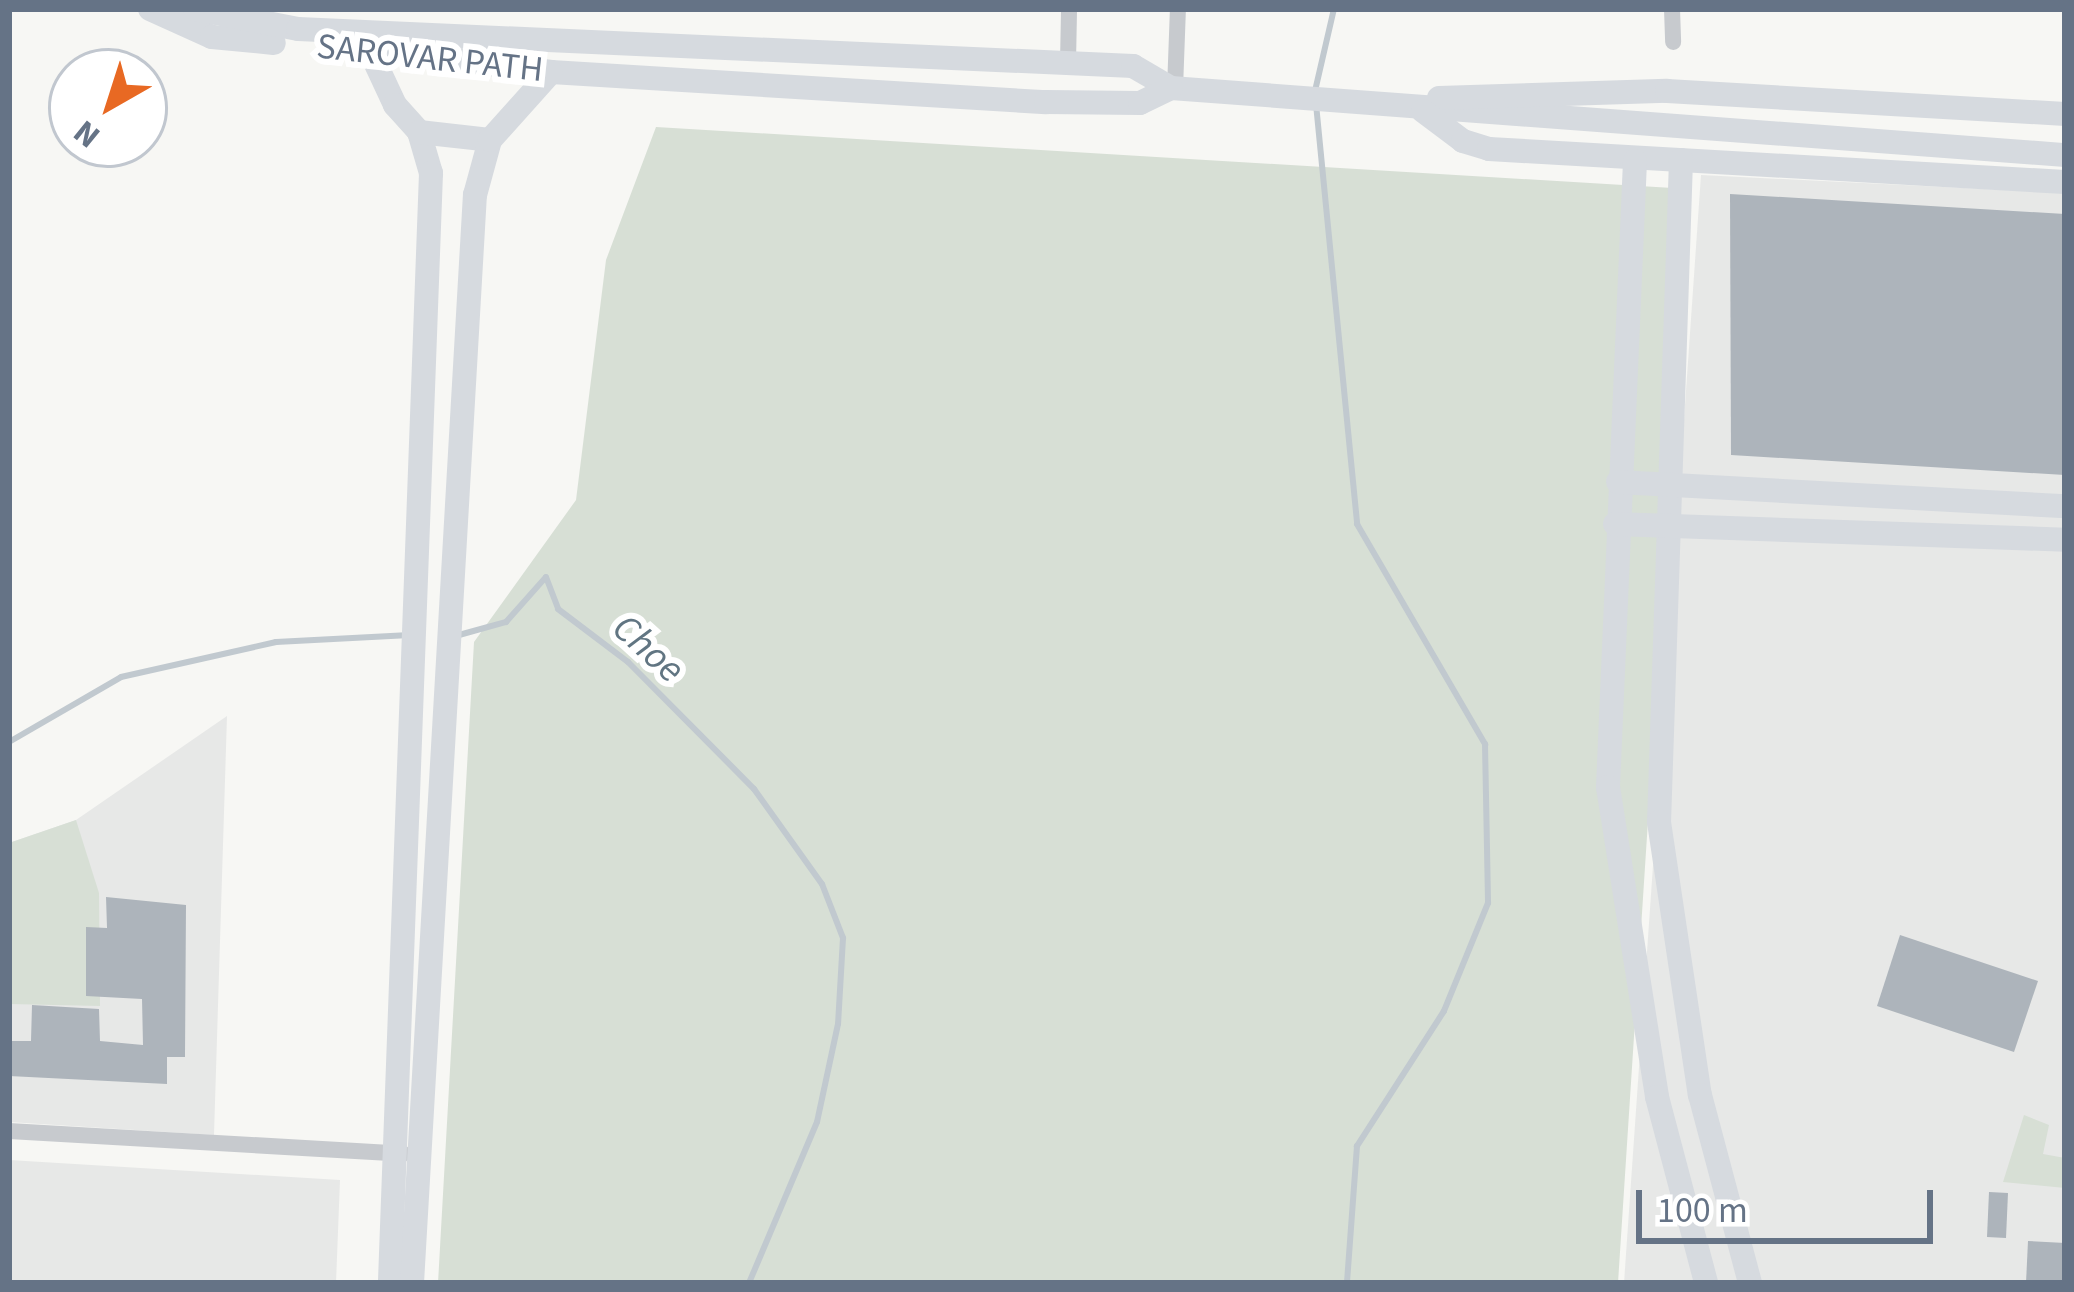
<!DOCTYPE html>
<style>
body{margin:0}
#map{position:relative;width:2074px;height:1292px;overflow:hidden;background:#f7f7f4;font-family:"Source Sans 3",sans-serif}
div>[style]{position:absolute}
.built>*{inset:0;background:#e7e8e7}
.green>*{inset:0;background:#d7dfd5}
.stream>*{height:6px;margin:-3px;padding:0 3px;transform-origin:3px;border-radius:3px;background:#c1c9cf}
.building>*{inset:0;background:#adb4bb}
.street>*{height:16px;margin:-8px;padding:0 8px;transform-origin:8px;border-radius:8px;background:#c7cace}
.secondary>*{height:24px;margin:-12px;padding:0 12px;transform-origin:12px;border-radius:12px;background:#d6dadf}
span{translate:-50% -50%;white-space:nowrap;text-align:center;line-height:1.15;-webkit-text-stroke:12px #fff;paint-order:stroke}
.street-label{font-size:36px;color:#657386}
.water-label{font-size:39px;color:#617582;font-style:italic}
.frame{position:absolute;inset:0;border:12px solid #657386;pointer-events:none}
.north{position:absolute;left:48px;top:48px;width:120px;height:120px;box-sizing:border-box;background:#fff;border:3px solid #c1c7cf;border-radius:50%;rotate:219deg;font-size:33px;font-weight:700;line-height:48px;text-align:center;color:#657386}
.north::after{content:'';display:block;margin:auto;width:42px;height:54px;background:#e86923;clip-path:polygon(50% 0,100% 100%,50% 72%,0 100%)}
.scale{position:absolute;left:1636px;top:1190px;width:297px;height:54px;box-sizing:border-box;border:6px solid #657386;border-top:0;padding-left:15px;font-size:36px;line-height:42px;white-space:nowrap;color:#657386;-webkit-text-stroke:9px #fff;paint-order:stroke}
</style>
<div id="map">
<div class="built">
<i style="clip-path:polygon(1701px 175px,2065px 193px,2065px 1283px,1624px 1283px)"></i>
<i style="clip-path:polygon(227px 716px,214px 1135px,9px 1122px,9px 843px,76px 820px)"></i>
<i style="clip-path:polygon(9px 1160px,340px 1180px,336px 1283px,9px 1283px)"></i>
</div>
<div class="green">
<i style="clip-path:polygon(656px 127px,1689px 189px,1618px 1283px,438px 1283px,474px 642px,576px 500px,606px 260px)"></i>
<i style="clip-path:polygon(76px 820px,99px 893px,100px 1006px,9px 1004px,9px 843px)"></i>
<i style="clip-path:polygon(2024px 1115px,2049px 1125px,2043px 1154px,2065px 1158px,2065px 1188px,2003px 1182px)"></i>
</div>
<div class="stream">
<i style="left:1315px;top:91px;width:84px;rotate:-77deg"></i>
<i style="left:1316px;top:104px;width:422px;rotate:84.4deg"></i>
<i style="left:1357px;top:524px;width:255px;rotate:59.8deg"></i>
<i style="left:1485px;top:744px;width:159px;rotate:88.9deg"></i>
<i style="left:1488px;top:903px;width:117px;rotate:112.2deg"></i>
<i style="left:1444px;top:1011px;width:161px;rotate:122.8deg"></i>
<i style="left:1357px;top:1146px;width:137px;rotate:94.2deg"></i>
<i style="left:459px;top:635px;width:49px;rotate:-15.5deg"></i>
<i style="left:506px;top:622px;width:60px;rotate:-48.4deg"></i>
<i style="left:546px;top:577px;width:34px;rotate:69deg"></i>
<i style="left:558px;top:609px;width:88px;rotate:37.1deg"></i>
<i style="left:628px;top:662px;width:179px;rotate:45.2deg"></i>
<i style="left:754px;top:789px;width:117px;rotate:54.4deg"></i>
<i style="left:822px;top:884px;width:58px;rotate:68.7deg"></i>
<i style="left:843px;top:938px;width:86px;rotate:93.3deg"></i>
<i style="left:838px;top:1024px;width:100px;rotate:102.1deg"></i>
<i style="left:817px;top:1122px;width:175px;rotate:112.9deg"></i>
<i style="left:9px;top:742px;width:129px;rotate:-30.1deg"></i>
<i style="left:121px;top:677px;width:159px;rotate:-12.7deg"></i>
<i style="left:276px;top:642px;width:134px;rotate:-3deg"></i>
</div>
<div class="building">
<i style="clip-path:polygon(1730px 194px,2065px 214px,2065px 475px,1731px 455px)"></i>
<i style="clip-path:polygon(106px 897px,186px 905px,185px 1057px,167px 1057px,167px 1084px,9px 1076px,9px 1041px,31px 1041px,32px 1005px,99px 1009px,100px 1041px,143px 1045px,142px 999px,86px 996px,86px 927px,107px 928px)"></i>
<i style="clip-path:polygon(1900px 935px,2038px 981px,2014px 1052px,1877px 1006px)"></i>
<i style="clip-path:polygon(1989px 1192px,2008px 1193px,2006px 1238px,1987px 1237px)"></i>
<i style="clip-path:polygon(2028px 1241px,2065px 1243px,2065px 1283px,2026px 1283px)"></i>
</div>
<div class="street">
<i style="left:1672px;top:9px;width:33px;rotate:88deg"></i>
<i style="left:1068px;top:63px;width:54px;rotate:-88.9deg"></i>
<i style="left:1175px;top:89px;width:80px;rotate:-87.9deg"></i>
<i style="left:9px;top:1131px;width:395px;rotate:3.3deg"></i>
</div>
<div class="secondary">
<i style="left:150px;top:9px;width:68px;rotate:24.3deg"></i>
<i style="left:212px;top:37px;width:62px;rotate:5.5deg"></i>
<i style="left:195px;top:9px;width:105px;rotate:11deg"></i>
<i style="left:298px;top:29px;width:836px;rotate:2.54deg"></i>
<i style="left:1133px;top:66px;width:44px;rotate:30.1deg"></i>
<i style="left:1171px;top:88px;width:897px;rotate:4.29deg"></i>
<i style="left:357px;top:47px;width:196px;rotate:7.3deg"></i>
<i style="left:551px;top:72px;width:496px;rotate:3.5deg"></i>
<i style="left:1046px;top:102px;width:94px;rotate:0.6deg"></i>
<i style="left:1140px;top:103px;width:34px;rotate:-26deg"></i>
<i style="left:368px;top:47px;width:64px;rotate:65deg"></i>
<i style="left:395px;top:105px;width:36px;rotate:48deg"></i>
<i style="left:419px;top:132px;width:43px;rotate:73.7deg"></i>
<i style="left:431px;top:173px;width:1111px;rotate:92.12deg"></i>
<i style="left:1439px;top:98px;width:228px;rotate:-1.8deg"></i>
<i style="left:1667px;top:91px;width:399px;rotate:3.3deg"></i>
<i style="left:1423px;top:111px;width:50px;rotate:36.9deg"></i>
<i style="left:1463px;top:141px;width:27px;rotate:17deg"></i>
<i style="left:1489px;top:149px;width:577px;rotate:3.28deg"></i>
<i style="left:419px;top:132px;width:71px;rotate:6.4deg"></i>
<i style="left:1681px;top:160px;width:662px;rotate:91.9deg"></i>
<i style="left:1659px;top:822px;width:276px;rotate:81.5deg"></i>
<i style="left:1700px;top:1095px;width:195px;rotate:75.1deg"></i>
<i style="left:1635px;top:161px;width:627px;rotate:92.47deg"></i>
<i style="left:1608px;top:787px;width:314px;rotate:81deg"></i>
<i style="left:1657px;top:1097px;width:192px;rotate:75.2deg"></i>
<i style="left:1618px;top:482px;width:448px;rotate:3.1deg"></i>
<i style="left:1615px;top:524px;width:450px;rotate:2deg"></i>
<i style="left:412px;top:1283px;width:1090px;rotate:-86.69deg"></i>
<i style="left:475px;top:195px;width:57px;rotate:-74.7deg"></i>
<i style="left:490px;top:140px;width:91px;rotate:-48.1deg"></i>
</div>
<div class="street-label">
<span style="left:430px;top:58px;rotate:6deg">SAROVAR PATH</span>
</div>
<div class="water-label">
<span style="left:648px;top:649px;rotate:42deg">Choe</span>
</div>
<div class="frame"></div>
<div class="north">N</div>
<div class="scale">100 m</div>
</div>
